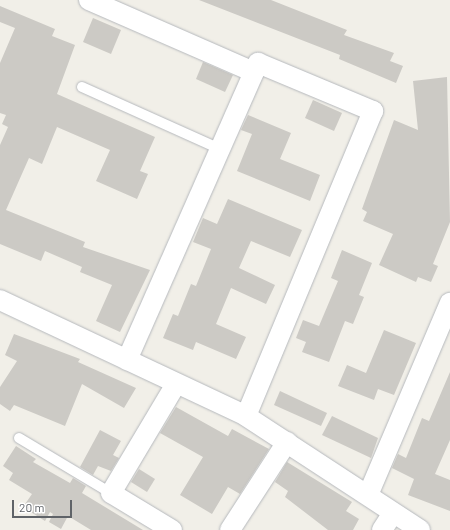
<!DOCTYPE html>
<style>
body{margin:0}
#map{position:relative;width:450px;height:530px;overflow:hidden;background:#f1efe8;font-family:Barlow,sans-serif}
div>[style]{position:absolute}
.building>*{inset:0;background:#cccac5}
.roads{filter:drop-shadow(0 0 1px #b5b8bc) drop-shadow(0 0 1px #b5b8bc)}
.service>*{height:10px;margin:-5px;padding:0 5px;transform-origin:5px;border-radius:5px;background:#fff}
.minor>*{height:20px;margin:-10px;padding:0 10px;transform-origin:10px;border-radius:10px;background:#fff}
span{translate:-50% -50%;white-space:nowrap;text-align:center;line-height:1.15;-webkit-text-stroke:3px #fff;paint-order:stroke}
.scale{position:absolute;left:12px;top:500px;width:60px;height:18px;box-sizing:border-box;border:2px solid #5f6368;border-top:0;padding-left:5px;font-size:12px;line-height:14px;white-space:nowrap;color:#5f6368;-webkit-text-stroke:3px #fff;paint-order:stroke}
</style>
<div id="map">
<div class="building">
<i style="clip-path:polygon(199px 0,271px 0,347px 30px,344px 35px,394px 53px,390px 61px,403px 66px,396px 83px,339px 59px,340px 55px)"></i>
<i style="clip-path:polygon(0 6px,55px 29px,52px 36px,75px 45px,57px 94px,155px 137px,140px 171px,148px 174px,137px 199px,96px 181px,110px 150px,57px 127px,42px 164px,29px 158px,6px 210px,85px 242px,83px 247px,150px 270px,120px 332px,96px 321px,112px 285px,80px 272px,82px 267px,45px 251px,41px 261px,0 244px,0 145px,8px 127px,2px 124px,6px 115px,0 113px,0 63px,15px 28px,0 22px)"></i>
<i style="clip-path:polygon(93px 18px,121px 30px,111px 54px,83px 42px)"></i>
<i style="clip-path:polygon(203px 62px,233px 75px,225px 92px,196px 79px)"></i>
<i style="clip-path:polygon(447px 77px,450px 222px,433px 264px,438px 266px,431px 282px,418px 277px,416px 282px,379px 265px,393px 234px,363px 221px,367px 212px,362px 209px,394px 120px,418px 130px,413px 81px)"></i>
<i style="clip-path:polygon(313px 100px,342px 113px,334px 131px,305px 118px)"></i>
<i style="clip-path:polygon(248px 115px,291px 133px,280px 159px,320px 175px,310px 201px,237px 171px,252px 134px,241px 130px)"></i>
<i style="clip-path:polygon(228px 199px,302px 230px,290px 257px,251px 241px,239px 268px,275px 285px,266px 304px,231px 288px,216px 324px,246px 337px,236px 359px,196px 342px,193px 350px,163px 338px,173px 314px,178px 316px,191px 284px,196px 286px,211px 249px,193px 242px,203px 218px,217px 224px)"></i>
<i style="clip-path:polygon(342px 250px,372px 263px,359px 295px,364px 297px,353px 324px,345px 321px,329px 362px,302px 352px,306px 342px,296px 338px,303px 320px,319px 326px,338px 281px,331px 278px)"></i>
<i style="clip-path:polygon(384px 330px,416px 343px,394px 395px,378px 389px,374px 400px,338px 386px,347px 365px,366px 373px)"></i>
<i style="clip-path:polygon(14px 334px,80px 359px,78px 362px,136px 388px,124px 408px,82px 384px,65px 426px,14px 405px,10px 411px,0 404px,0 387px,17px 361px,5px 355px)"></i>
<i style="clip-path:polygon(450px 372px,450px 440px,435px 474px,450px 480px,450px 511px,408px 495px,414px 479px,392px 468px,398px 454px,406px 458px,422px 418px,429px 421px)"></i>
<i style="clip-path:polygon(280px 391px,327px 413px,321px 426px,274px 405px)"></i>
<i style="clip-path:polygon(176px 407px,228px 436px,232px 429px,269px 449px,240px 494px,228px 487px,212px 514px,180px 495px,203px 457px,160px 433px)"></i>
<i style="clip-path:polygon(332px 416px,378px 438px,371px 458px,322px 435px)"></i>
<i style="clip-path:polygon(100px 430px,121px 441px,113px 455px,119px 458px,111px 471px,98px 466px,93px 475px,80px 467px)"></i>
<i style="clip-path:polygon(16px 446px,36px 459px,33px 462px,70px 483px,73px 478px,86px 486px,82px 493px,143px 530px,91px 530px,68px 516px,61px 529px,49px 522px,53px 514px,50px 512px,45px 521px,23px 507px,32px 494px,9px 480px,13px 473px,3px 466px)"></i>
<i style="clip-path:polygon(287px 462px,352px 502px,346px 511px,359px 519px,353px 530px,328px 530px,285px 497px,288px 491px,275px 482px)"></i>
<i style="clip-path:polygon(139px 469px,155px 479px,147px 492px,131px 482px)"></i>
</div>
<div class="roads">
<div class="service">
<i style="left:82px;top:87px;width:151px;rotate:24.2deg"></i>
<i style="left:19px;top:438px;width:107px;rotate:30.9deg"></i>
</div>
<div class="minor">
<i style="left:89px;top:0;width:180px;rotate:23.6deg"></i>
<i style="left:0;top:300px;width:272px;rotate:25.2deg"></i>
<i style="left:246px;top:416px;width:208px;rotate:33.2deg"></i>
<i style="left:127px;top:360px;width:325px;rotate:-66.2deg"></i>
<i style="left:258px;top:63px;width:125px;rotate:22.7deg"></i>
<i style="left:373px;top:111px;width:330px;rotate:112.6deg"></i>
<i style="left:368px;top:495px;width:209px;rotate:-66.9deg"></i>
<i style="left:172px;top:530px;width:71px;rotate:-148.8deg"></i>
<i style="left:111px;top:493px;width:127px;rotate:-59.2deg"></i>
<i style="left:230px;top:530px;width:105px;rotate:-57.1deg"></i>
<i style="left:382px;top:530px;width:20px;rotate:-57deg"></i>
</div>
</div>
<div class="scale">20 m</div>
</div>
